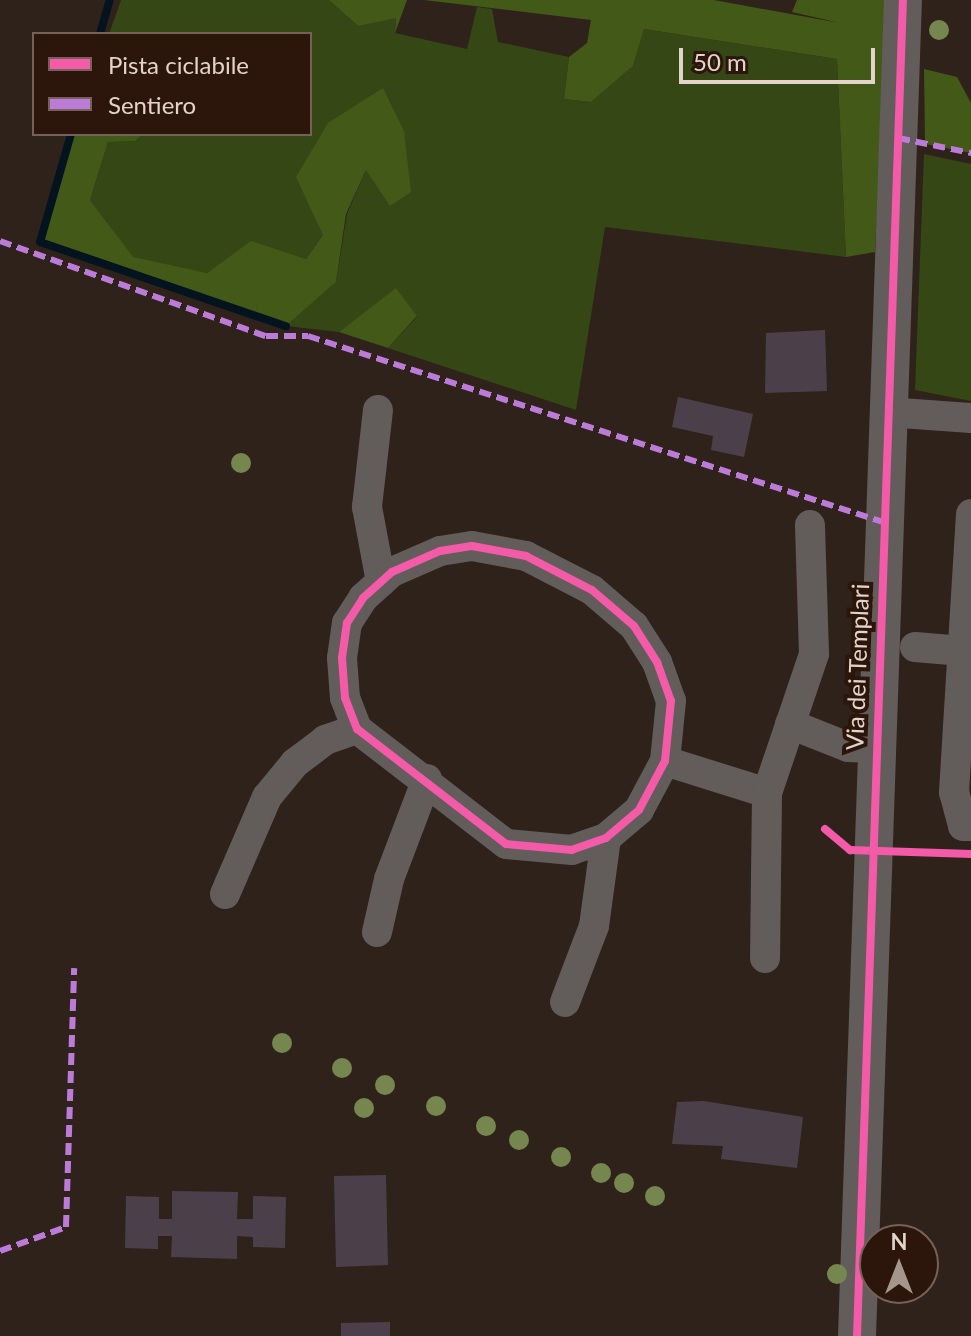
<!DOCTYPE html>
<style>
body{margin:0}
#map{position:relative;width:971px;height:1336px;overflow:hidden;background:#2f221b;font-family:Lato,sans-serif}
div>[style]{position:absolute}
.green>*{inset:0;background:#354714}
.forest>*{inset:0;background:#435918}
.stream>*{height:8px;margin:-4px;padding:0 4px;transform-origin:4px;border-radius:4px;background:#04141f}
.building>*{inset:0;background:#4b404a}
.minor>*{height:30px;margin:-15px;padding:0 15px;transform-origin:15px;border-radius:15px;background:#625c5a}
.tertiary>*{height:38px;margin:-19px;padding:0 19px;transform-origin:19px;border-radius:19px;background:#625c5a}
.quiet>*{height:6px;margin-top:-3px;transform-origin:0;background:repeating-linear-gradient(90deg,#bd7bd9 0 12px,transparent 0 18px)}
.cycleway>*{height:8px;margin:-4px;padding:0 4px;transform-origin:4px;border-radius:4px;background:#f35aa7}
.trees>*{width:20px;height:20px;margin:-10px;border-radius:50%;background:#75874e}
span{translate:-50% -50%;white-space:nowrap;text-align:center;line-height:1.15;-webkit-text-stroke:8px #2c150a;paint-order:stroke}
.street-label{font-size:24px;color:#e3d3cb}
.legend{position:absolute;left:32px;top:32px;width:280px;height:104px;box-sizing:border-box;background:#2c150a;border:2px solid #756157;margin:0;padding:10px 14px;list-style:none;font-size:24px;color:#e3d3cb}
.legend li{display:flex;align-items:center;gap:16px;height:40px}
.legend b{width:40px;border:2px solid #756157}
.north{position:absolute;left:859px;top:1224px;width:80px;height:80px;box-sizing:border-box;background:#2c150a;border:2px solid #756157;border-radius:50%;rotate:0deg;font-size:22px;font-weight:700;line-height:32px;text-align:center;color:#e3d3cb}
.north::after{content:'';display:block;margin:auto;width:28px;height:36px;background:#a4958d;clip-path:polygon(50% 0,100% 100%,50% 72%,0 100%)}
.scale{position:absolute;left:679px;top:48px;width:196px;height:36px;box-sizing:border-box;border:4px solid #e3d3cb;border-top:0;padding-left:10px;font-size:24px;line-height:28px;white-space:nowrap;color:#e3d3cb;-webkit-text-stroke:6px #2c150a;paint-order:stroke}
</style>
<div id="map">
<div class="green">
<i style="clip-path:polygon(121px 0,329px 0,358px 26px,396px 17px,395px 33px,467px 49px,477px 7px,492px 9px,498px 42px,569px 57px,564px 99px,591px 102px,633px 66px,644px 29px,837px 59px,846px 257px,605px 227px,576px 410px,388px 348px,417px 317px,396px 289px,339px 332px,286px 326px,336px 282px,347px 214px,366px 170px,383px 88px,359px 105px,323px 235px,306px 259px,251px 242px,207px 273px,133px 258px,90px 200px,108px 142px,135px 141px,143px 134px,310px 134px,310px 34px,109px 34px)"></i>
<i style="clip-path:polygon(924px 154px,971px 164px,971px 401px,915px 390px)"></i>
</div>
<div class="forest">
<i style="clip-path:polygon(329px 0,407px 0,395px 33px,396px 18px,358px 26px)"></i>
<i style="clip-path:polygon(424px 0,714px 0,840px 23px,792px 12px,797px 0,887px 0,875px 252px,846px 257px,837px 59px,644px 29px,633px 66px,591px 102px,564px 99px,569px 57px,587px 43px,591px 20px)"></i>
<i style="clip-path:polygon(924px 69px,957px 77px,971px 103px,971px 153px,925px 144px)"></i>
<i style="clip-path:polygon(383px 88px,404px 131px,411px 192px,390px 206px,366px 170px,346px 214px,336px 282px,286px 326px,40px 242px,71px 134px,143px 134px,135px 141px,108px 142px,90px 200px,133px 257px,207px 273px,251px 241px,306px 259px,323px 235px,296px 177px,328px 123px)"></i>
<i style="clip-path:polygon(396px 288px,417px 316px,388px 348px,339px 332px)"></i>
</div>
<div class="stream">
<i style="left:100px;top:34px;width:35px;rotate:-74deg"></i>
<i style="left:71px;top:134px;width:112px;rotate:106deg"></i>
<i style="left:40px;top:242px;width:260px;rotate:18.9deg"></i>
</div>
<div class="building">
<i style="clip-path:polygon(825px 330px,827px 391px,765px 393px,766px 333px)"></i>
<i style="clip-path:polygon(678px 397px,753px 414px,744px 457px,711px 450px,713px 436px,672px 427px)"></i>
<i style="clip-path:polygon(704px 1101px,803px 1117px,797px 1168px,721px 1159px,723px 1146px,672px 1144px,677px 1102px)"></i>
<i style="clip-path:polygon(386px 1175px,388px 1265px,336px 1267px,334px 1176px)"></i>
<i style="clip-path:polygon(172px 1191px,238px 1192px,237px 1219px,253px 1219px,253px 1196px,286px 1197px,285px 1248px,253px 1247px,253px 1237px,237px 1236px,237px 1259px,171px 1257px,172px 1236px,158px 1236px,158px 1249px,125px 1248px,126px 1196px,159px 1197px,159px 1219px,172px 1219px)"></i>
<i style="clip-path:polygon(390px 1322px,390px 1336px,341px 1336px,341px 1323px)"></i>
</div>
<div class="minor">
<i style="left:378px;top:410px;width:98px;rotate:96.5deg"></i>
<i style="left:367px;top:507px;width:76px;rotate:79.4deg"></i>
<i style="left:887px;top:412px;width:84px;rotate:4.1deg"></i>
<i style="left:971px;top:514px;width:279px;rotate:93.5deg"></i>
<i style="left:954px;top:792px;width:35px;rotate:75deg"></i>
<i style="left:963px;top:826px;width:8px"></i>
<i style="left:472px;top:546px;width:55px;rotate:10.5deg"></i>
<i style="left:526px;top:556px;width:74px;rotate:27.3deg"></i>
<i style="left:592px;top:590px;width:55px;rotate:40.6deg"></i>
<i style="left:634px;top:626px;width:43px;rotate:57.4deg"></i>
<i style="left:657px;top:662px;width:41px;rotate:70.3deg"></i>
<i style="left:671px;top:701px;width:60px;rotate:95.7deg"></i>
<i style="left:665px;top:761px;width:55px;rotate:118deg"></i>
<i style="left:639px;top:810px;width:43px;rotate:139.7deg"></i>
<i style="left:606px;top:838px;width:36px;rotate:161deg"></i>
<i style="left:572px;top:850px;width:66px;rotate:-174.8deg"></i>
<i style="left:506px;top:844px;width:188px;rotate:-142.3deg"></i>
<i style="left:357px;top:729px;width:33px;rotate:-111deg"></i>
<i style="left:345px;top:698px;width:40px;rotate:-94.3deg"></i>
<i style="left:342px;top:658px;width:35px;rotate:-82deg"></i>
<i style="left:347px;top:623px;width:30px;rotate:-57deg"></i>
<i style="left:363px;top:598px;width:39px;rotate:-42deg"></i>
<i style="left:392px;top:572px;width:52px;rotate:-23.6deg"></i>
<i style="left:440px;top:551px;width:32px;rotate:-9deg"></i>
<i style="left:915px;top:647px;width:48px;rotate:4.8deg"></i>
<i style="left:790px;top:724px;width:62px;rotate:21.6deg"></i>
<i style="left:848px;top:747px;width:26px;rotate:2deg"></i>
<i style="left:665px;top:761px;width:107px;rotate:17.4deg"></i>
<i style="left:225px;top:894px;width:106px;rotate:-66.6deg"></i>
<i style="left:267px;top:797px;width:44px;rotate:-50.5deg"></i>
<i style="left:295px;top:763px;width:38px;rotate:-37deg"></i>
<i style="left:325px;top:740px;width:34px;rotate:-19deg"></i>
<i style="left:377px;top:932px;width:54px;rotate:-77.2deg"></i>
<i style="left:389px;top:879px;width:107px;rotate:-69.2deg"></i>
<i style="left:765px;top:958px;width:165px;rotate:-89.3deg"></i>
<i style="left:767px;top:793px;width:147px;rotate:-71.3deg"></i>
<i style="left:814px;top:654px;width:129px;rotate:-91.8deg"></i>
<i style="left:565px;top:1002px;width:81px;rotate:-69.1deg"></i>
<i style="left:594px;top:926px;width:89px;rotate:-82.2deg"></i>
</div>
<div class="tertiary">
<i style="left:857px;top:1336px;width:1337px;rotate:-88.03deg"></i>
</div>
<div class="quiet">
<i style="left:898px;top:138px;width:75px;rotate:11.6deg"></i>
<i style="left:0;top:241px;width:282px;rotate:19.7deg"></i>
<i style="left:266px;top:336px;width:42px"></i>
<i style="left:308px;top:336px;width:604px;rotate:17.93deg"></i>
<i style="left:0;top:1251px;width:70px;rotate:-20deg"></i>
<i style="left:66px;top:1227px;width:259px;rotate:-88.2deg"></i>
</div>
<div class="cycleway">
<i style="left:472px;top:546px;width:55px;rotate:10.5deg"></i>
<i style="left:526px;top:556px;width:74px;rotate:27.3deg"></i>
<i style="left:592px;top:590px;width:55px;rotate:40.6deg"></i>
<i style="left:634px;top:626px;width:43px;rotate:57.4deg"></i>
<i style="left:657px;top:662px;width:41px;rotate:70.3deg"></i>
<i style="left:671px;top:701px;width:60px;rotate:95.7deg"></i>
<i style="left:665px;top:761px;width:55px;rotate:118deg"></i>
<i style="left:639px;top:810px;width:43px;rotate:139.7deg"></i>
<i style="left:606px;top:838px;width:36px;rotate:161deg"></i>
<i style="left:572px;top:850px;width:66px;rotate:-174.8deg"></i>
<i style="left:506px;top:844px;width:188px;rotate:-142.3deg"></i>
<i style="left:357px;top:729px;width:33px;rotate:-111deg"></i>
<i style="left:345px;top:698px;width:40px;rotate:-94.3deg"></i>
<i style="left:342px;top:658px;width:35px;rotate:-82deg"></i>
<i style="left:347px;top:623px;width:30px;rotate:-57deg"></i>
<i style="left:363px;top:598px;width:39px;rotate:-42deg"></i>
<i style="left:392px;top:572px;width:52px;rotate:-23.6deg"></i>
<i style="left:440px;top:551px;width:32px;rotate:-9deg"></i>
<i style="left:825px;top:829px;width:33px;rotate:40deg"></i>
<i style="left:850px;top:850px;width:121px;rotate:1.9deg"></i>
<i style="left:857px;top:1336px;width:1337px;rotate:-88.03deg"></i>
</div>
<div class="trees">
<i style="left:939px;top:30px"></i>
<i style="left:241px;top:463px"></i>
<i style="left:282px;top:1043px"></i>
<i style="left:342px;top:1068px"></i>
<i style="left:385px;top:1085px"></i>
<i style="left:436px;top:1106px"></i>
<i style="left:364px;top:1108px"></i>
<i style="left:486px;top:1126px"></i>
<i style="left:519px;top:1140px"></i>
<i style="left:561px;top:1157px"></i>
<i style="left:601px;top:1173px"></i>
<i style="left:624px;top:1183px"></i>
<i style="left:655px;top:1196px"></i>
<i style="left:837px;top:1274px"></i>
</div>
<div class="street-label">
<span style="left:857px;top:667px;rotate:-88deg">Via dei Templari</span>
</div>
<ul class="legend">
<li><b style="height:10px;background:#f35aa7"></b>Pista ciclabile</li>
<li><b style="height:10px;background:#bd7bd9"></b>Sentiero</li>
</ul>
<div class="north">N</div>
<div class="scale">50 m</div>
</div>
